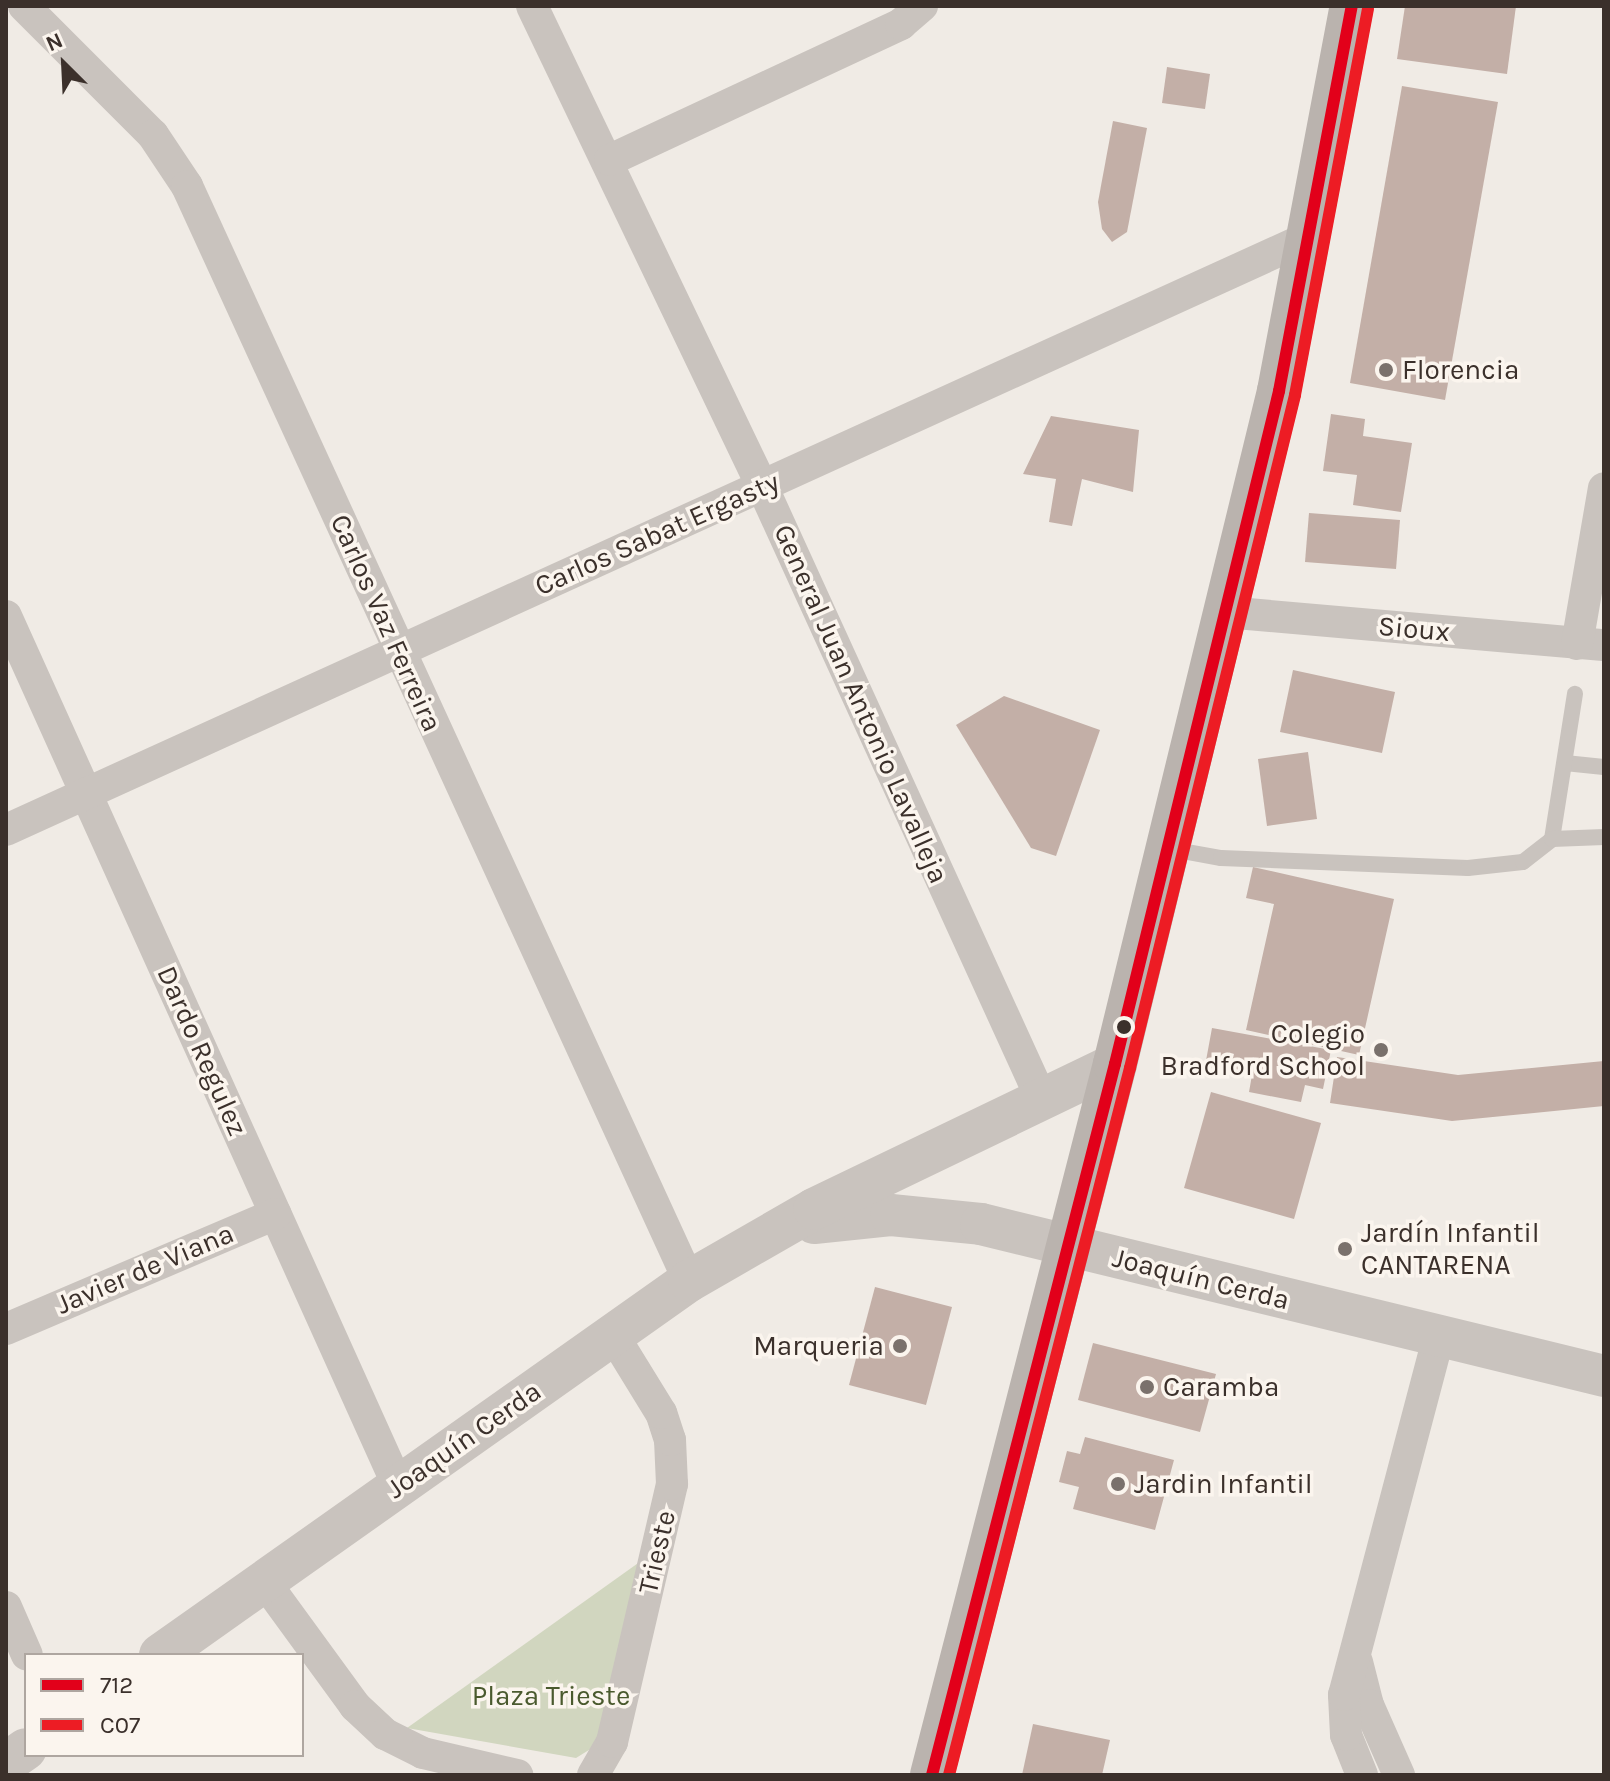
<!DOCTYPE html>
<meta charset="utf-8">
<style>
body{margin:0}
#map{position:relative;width:1610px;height:1781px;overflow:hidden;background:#f0ebe5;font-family:Karla,sans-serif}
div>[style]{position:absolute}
.green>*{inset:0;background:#d1d6bf}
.building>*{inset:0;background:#c3afa7}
.service>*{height:16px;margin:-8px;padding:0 8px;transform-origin:8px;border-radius:8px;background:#c9c3be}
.minor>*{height:32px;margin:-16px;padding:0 16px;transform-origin:16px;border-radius:16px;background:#c9c3be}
.tertiary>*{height:42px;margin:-21px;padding:0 21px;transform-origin:21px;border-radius:21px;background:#c9c3be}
.secondary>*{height:44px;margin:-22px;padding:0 22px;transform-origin:22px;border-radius:22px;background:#bab3ae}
.bus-1>*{height:12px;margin:-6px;padding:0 6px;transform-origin:6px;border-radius:6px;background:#e2001a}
.bus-2>*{height:12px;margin:-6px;padding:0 6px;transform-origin:6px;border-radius:6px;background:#ed1c24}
.dots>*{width:22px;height:22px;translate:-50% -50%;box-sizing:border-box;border:4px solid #fbf5ee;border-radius:50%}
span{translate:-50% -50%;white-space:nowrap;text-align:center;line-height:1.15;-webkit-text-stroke:7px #fbf5ee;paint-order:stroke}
.poi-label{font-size:28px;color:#3b302b}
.left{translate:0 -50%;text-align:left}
.right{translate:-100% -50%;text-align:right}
.street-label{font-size:28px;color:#3b302b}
.park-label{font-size:28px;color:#4a5a2e}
.frame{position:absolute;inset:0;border:8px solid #3b302b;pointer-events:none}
.legend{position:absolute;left:24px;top:1653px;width:280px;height:104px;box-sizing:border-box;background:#fbf5ee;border:2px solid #aea6a0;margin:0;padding:10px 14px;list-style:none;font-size:24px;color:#3b302b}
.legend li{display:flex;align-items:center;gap:16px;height:40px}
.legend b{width:40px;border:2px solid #aea6a0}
.north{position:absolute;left:24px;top:24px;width:80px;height:80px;-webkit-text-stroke:6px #fbf5ee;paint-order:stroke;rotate:336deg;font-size:22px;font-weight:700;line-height:32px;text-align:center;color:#3b302b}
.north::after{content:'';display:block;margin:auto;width:28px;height:36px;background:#3b302b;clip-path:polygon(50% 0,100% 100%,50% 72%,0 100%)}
</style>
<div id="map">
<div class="green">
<i style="clip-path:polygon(648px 1556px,597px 1745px,576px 1758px,407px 1728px)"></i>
</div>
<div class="building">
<i style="clip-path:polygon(1405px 6px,1516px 6px,1507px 74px,1397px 59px)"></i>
<i style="clip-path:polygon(1167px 67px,1210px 74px,1205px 109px,1162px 103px)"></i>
<i style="clip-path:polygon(1402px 86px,1498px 102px,1445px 400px,1350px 383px)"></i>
<i style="clip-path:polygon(1113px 121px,1147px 128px,1127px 232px,1112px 242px,1102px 229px,1098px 202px)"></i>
<i style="clip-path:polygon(1331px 414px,1365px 419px,1363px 436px,1412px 443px,1401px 512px,1353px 505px,1357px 475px,1323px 471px)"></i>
<i style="clip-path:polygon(1051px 416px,1139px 430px,1133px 492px,1082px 479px,1072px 526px,1049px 522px,1056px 479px,1023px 474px)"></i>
<i style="clip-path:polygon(1309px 513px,1400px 520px,1396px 569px,1305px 562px)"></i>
<i style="clip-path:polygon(1293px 670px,1395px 692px,1382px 753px,1280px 732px)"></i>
<i style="clip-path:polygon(1004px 696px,1100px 730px,1056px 856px,1031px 848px,956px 725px)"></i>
<i style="clip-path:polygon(1308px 752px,1317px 819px,1267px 826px,1258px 759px)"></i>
<i style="clip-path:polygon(1253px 867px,1394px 899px,1359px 1055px,1246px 1030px,1274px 904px,1246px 898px)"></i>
<i style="clip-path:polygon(1212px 1028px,1331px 1050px,1323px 1089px,1305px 1085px,1301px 1102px,1249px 1092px,1252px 1075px,1205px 1066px)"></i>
<i style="clip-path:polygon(1337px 1057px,1458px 1075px,1604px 1061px,1604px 1106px,1452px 1121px,1330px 1103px)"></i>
<i style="clip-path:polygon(1211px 1092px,1321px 1123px,1294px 1219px,1184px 1188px)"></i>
<i style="clip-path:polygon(875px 1287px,952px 1307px,926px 1405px,849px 1385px)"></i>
<i style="clip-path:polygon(1093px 1343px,1216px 1374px,1200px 1432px,1078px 1400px)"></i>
<i style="clip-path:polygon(1085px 1437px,1174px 1460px,1155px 1530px,1073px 1509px,1079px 1487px,1059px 1482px,1067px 1451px,1080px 1454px)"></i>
<i style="clip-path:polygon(1033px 1724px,1110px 1740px,1102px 1775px,1022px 1775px)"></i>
</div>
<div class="service">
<i style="left:1565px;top:763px;width:39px;rotate:6deg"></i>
<i style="left:1552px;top:839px;width:147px;rotate:-81deg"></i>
<i style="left:1171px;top:849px;width:51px;rotate:10.2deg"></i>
<i style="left:1221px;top:858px;width:247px;rotate:2.3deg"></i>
<i style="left:1468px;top:868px;width:55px;rotate:-6.2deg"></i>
<i style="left:1523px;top:862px;width:37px;rotate:-38deg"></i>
<i style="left:1552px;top:839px;width:52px;rotate:-2.2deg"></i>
</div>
<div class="minor">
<i style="left:24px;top:6px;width:182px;rotate:45deg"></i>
<i style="left:153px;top:135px;width:61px;rotate:56.3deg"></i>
<i style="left:187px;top:186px;width:1205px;rotate:65.37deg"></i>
<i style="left:532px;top:6px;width:532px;rotate:64.4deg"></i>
<i style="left:762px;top:486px;width:675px;rotate:65.49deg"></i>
<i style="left:610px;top:160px;width:321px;rotate:-25deg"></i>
<i style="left:901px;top:24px;width:28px;rotate:-41deg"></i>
<i style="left:1225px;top:612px;width:380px;rotate:5deg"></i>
<i style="left:6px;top:616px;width:954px;rotate:65.74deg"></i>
<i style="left:1577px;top:644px;width:158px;rotate:-80.2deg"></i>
<i style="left:6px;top:830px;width:1432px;rotate:-24.47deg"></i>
<i style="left:6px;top:1329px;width:293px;rotate:-23.1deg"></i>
<i style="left:264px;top:1581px;width:155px;rotate:53.9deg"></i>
<i style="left:355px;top:1706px;width:41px;rotate:43deg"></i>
<i style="left:385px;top:1734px;width:42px;rotate:26.6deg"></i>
<i style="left:423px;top:1753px;width:97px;rotate:13.2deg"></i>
<i style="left:6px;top:1607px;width:52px;rotate:66.4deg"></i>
<i style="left:1357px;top:1662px;width:44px;rotate:75.7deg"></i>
<i style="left:1368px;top:1705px;width:77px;rotate:66.1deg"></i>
<i style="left:593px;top:1775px;width:38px;rotate:-60deg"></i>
<i style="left:612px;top:1742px;width:265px;rotate:-76.9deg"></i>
<i style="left:672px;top:1484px;width:44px;rotate:-92.6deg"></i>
<i style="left:670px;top:1440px;width:28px;rotate:-108deg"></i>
<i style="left:661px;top:1413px;width:92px;rotate:-121.6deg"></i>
<i style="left:1362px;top:1775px;width:43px;rotate:-111.8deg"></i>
<i style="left:1346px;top:1735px;width:40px;rotate:-92.9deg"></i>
<i style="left:1344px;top:1695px;width:368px;rotate:-75.2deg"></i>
</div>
<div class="tertiary">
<i style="left:814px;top:1223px;width:77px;rotate:-5.9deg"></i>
<i style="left:891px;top:1215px;width:90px;rotate:5.7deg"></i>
<i style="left:981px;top:1224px;width:641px;rotate:13.71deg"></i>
<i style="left:160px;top:1655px;width:648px;rotate:-35.26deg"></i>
<i style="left:689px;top:1281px;width:144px;rotate:-29.9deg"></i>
<i style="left:814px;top:1209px;width:334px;rotate:-25.7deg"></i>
<i style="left:6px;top:1763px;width:24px;rotate:-35deg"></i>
</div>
<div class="secondary">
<i style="left:932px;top:1775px;width:734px;rotate:-75.57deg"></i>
<i style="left:1115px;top:1064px;width:693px;rotate:-76.3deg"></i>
<i style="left:1279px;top:391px;width:392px;rotate:-79.3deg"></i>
</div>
<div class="bus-1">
<i style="left:932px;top:1775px;width:734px;rotate:-75.57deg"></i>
<i style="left:1115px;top:1064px;width:693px;rotate:-76.3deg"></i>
<i style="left:1279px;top:391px;width:392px;rotate:-79.3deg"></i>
</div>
<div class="bus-2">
<i style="left:949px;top:1775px;width:730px;rotate:-75.64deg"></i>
<i style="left:1130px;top:1068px;width:693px;rotate:-76.22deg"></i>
<i style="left:1295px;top:395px;width:393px;rotate:-79.3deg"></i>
</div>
<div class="dots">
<i style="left:1386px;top:370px;background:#7a716c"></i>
<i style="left:1124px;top:1027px;background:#3b302b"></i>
<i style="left:1381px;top:1050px;background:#7a716c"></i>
<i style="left:1345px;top:1249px;background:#7a716c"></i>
<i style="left:900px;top:1346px;background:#7a716c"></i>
<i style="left:1147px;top:1387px;background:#7a716c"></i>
<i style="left:1118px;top:1484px;background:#7a716c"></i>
</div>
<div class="poi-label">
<span class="left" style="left:1402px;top:370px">Florencia</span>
<span class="right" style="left:1365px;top:1050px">Colegio<br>Bradford School</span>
<span class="left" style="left:1361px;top:1249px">Jardín Infantil<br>CANTARENA</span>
<span class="right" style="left:884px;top:1346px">Marqueria</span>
<span class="left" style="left:1163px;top:1387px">Caramba</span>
<span class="left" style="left:1134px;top:1484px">Jardin Infantil</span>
</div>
<div class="street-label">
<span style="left:657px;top:534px;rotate:-24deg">Carlos Sabat Ergasty</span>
<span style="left:386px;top:623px;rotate:66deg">Carlos Vaz Ferreira</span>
<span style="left:1414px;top:629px;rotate:5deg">Sioux</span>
<span style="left:861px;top:704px;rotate:66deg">General Juan Antonio Lavalleja</span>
<span style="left:202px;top:1051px;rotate:66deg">Dardo Regulez</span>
<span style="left:145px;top:1269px;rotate:-23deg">Javier de Viana</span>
<span style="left:1201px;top:1279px;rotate:14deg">Joaquín Cerda</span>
<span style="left:464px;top:1440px;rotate:-35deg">Joaquín Cerda</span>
<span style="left:657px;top:1552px;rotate:-77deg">Trieste</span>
</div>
<div class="park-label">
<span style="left:551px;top:1696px">Plaza Trieste</span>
</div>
<div class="frame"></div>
<ul class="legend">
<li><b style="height:10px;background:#e2001a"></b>712</li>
<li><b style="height:10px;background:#ed1c24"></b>C07</li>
</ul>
<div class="north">N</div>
</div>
